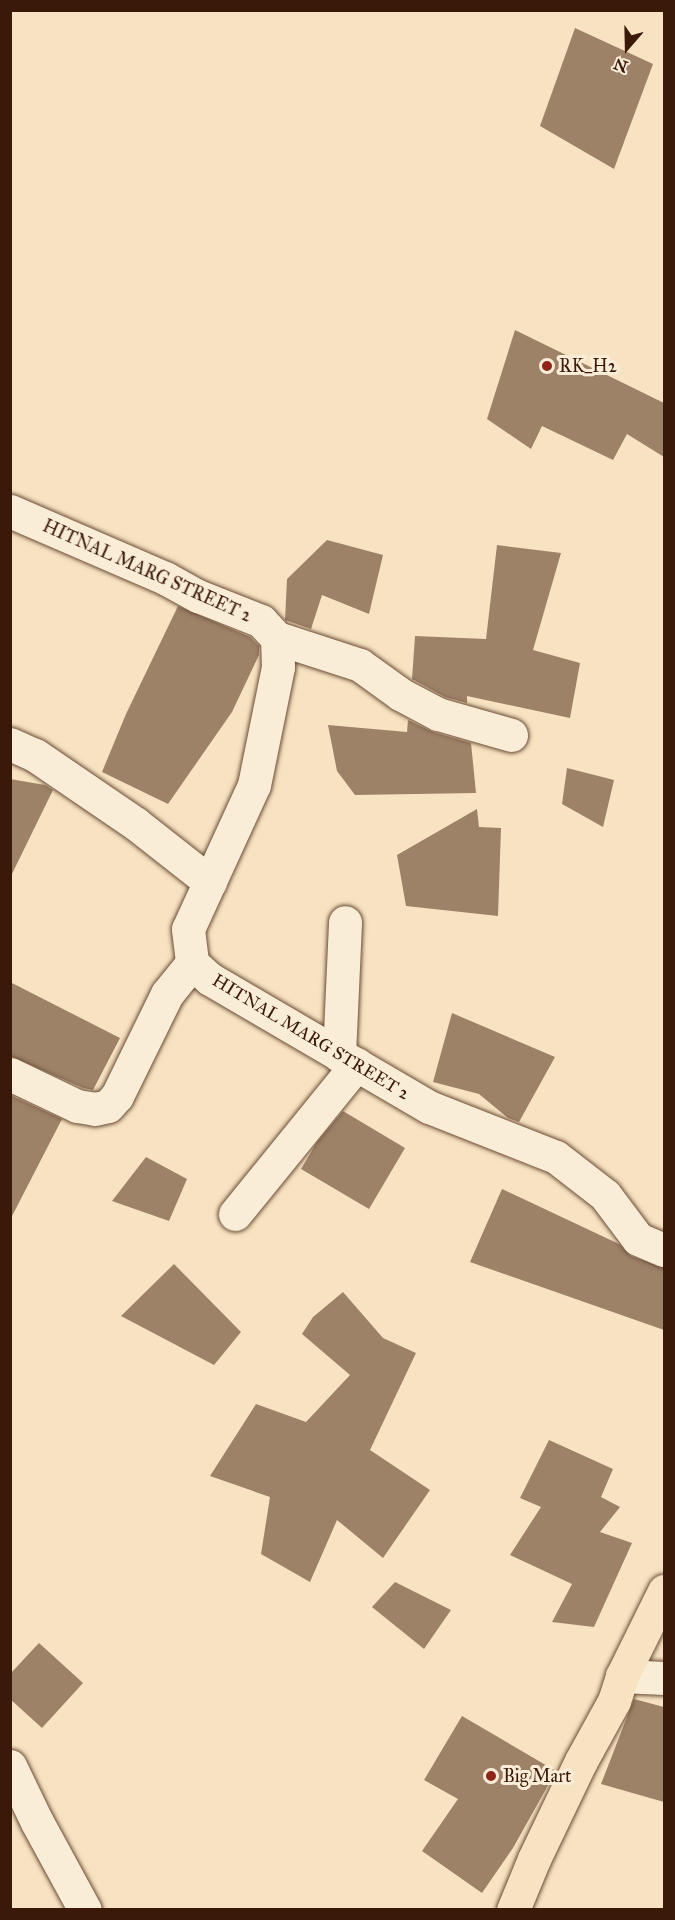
<!DOCTYPE html>
<style>
body{margin:0}
#map{position:relative;width:675px;height:1920px;overflow:hidden;background:#f7e3c1;font-family:"IM FELL Great Primer",serif}
div>[style]{position:absolute}
.building>*{inset:0;background:#9d8268}
.roads{filter:drop-shadow(0 0 2px #6a4c36) drop-shadow(0 0 2px #6a4c36)}
.minor>*{height:33px;margin:-16.5px;padding:0 16.5px;transform-origin:16.5px;border-radius:16.5px;background:#faedd7}
.major>*{height:33px;margin:-16.5px;padding:0 16.5px;transform-origin:16.5px;border-radius:16.5px;background:#f7e3c1}
.dots>*{width:16px;height:16px;translate:-50% -50%;box-sizing:border-box;border:3px solid #faedd7;border-radius:50%}
span{translate:-50% -50%;white-space:nowrap;text-align:center;line-height:1.15;-webkit-text-stroke:6px #faedd7;paint-order:stroke}
.poi-label{font-size:18px;color:#3b1908}
.left{translate:0 -50%;text-align:left}
.street-label{font-size:18px;color:#3b1908}
.frame{position:absolute;inset:0;border:12px solid #3b1908;pointer-events:none}
.north{position:absolute;left:597px;top:18px;width:60px;height:60px;-webkit-text-stroke:4px #faedd7;paint-order:stroke;rotate:200deg;font-size:16px;font-weight:700;line-height:24px;text-align:center;color:#3b1908}
.north::after{content:'';display:block;margin:auto;width:21px;height:27px;background:#3b1908;clip-path:polygon(50% 0,100% 100%,50% 72%,0 100%)}
</style>
<div id="map">
<div class="building">
<i style="clip-path:polygon(575px 28px,653px 64px,614px 169px,540px 126px)"></i>
<i style="clip-path:polygon(515px 330px,664px 403px,664px 457px,627px 434px,613px 460px,542px 426px,531px 449px,487px 419px)"></i>
<i style="clip-path:polygon(327px 540px,383px 555px,369px 614px,322px 595px,311px 629px,285px 620px,287px 579px)"></i>
<i style="clip-path:polygon(497px 545px,561px 553px,533px 650px,580px 663px,570px 718px,467px 696px,467px 703px,445px 697px,412px 679px,415px 636px,486px 639px)"></i>
<i style="clip-path:polygon(178px 606px,250px 637px,259px 646px,259px 655px,232px 712px,168px 804px,102px 772px,126px 714px)"></i>
<i style="clip-path:polygon(408px 720px,433px 732px,471px 743px,476px 793px,355px 795px,337px 771px,328px 725px,407px 732px)"></i>
<i style="clip-path:polygon(567px 768px,614px 780px,603px 827px,562px 804px)"></i>
<i style="clip-path:polygon(10px 779px,45px 785px,53px 790px,10px 878px)"></i>
<i style="clip-path:polygon(477px 809px,479px 827px,501px 828px,498px 916px,406px 906px,397px 855px)"></i>
<i style="clip-path:polygon(10px 982px,120px 1038px,93px 1090px,83px 1088px,10px 1056px)"></i>
<i style="clip-path:polygon(452px 1013px,555px 1057px,519px 1122px,508px 1118px,479px 1094px,433px 1082px)"></i>
<i style="clip-path:polygon(10px 1095px,62px 1119px,10px 1220px)"></i>
<i style="clip-path:polygon(343px 1111px,405px 1148px,369px 1209px,301px 1169px,317px 1142px)"></i>
<i style="clip-path:polygon(146px 1157px,187px 1179px,169px 1221px,112px 1201px)"></i>
<i style="clip-path:polygon(502px 1189px,619px 1244px,631px 1256px,664px 1268px,664px 1330px,470px 1262px)"></i>
<i style="clip-path:polygon(174px 1264px,241px 1332px,214px 1365px,121px 1316px)"></i>
<i style="clip-path:polygon(343px 1292px,383px 1338px,416px 1353px,370px 1450px,430px 1490px,383px 1558px,337px 1520px,310px 1582px,261px 1554px,270px 1497px,210px 1476px,256px 1404px,306px 1422px,350px 1375px,302px 1334px,313px 1317px)"></i>
<i style="clip-path:polygon(549px 1440px,613px 1469px,601px 1497px,620px 1507px,600px 1532px,632px 1543px,594px 1627px,552px 1622px,572px 1584px,510px 1555px,541px 1507px,520px 1498px)"></i>
<i style="clip-path:polygon(395px 1582px,451px 1610px,424px 1649px,372px 1607px)"></i>
<i style="clip-path:polygon(39px 1643px,83px 1683px,42px 1728px,10px 1699px,10px 1674px)"></i>
<i style="clip-path:polygon(634px 1699px,664px 1707px,664px 1802px,601px 1784px)"></i>
<i style="clip-path:polygon(462px 1716px,556px 1771px,513px 1848px,482px 1893px,422px 1851px,458px 1799px,424px 1780px)"></i>
</div>
<div class="roads">
<div class="minor">
<i style="left:10px;top:511px;width:169px;rotate:23.4deg"></i>
<i style="left:165px;top:578px;width:38px;rotate:29deg"></i>
<i style="left:198px;top:596px;width:68px;rotate:21.6deg"></i>
<i style="left:261px;top:621px;width:23px;rotate:47deg"></i>
<i style="left:277px;top:638px;width:29px;rotate:88deg"></i>
<i style="left:278px;top:667px;width:120px;rotate:101.5deg"></i>
<i style="left:254px;top:785px;width:158px;rotate:114.6deg"></i>
<i style="left:188px;top:929px;width:34px;rotate:83deg"></i>
<i style="left:192px;top:963px;width:24px;rotate:42deg"></i>
<i style="left:210px;top:979px;width:254px;rotate:30.3deg"></i>
<i style="left:429px;top:1107px;width:136px;rotate:21.5deg"></i>
<i style="left:556px;top:1157px;width:62px;rotate:37.8deg"></i>
<i style="left:605px;top:1195px;width:55px;rotate:53.1deg"></i>
<i style="left:638px;top:1239px;width:28px;rotate:23deg"></i>
<i style="left:277px;top:638px;width:87px;rotate:18deg"></i>
<i style="left:360px;top:665px;width:49px;rotate:35.9deg"></i>
<i style="left:400px;top:694px;width:43px;rotate:27.8deg"></i>
<i style="left:438px;top:714px;width:76px;rotate:16deg"></i>
<i style="left:10px;top:744px;width:27px;rotate:24deg"></i>
<i style="left:35px;top:755px;width:122px;rotate:34.3deg"></i>
<i style="left:136px;top:824px;width:94px;rotate:38.1deg"></i>
<i style="left:339px;top:1055px;width:133px;rotate:-87.4deg"></i>
<i style="left:10px;top:1074px;width:74px;rotate:25.5deg"></i>
<i style="left:77px;top:1106px;width:18px;rotate:9deg"></i>
<i style="left:95px;top:1109px;width:13px;rotate:-13deg"></i>
<i style="left:108px;top:1106px;width:13px;rotate:-48deg"></i>
<i style="left:117px;top:1096px;width:114px;rotate:-63.9deg"></i>
<i style="left:167px;top:994px;width:40px;rotate:-51deg"></i>
<i style="left:235px;top:1214px;width:193px;rotate:-50.9deg"></i>
<i style="left:622px;top:1676px;width:42px;rotate:2.7deg"></i>
<i style="left:10px;top:1766px;width:62px;rotate:64.3deg"></i>
<i style="left:37px;top:1822px;width:100px;rotate:61.4deg"></i>
</div>
<div class="major">
<i style="left:513px;top:1910px;width:55px;rotate:-67.6deg"></i>
<i style="left:534px;top:1859px;width:109px;rotate:-64.4deg"></i>
<i style="left:581px;top:1761px;width:68px;rotate:-61.2deg"></i>
<i style="left:614px;top:1701px;width:26px;rotate:-72deg"></i>
<i style="left:622px;top:1676px;width:95px;rotate:-63.7deg"></i>
</div>
</div>
<div class="dots">
<i style="left:547px;top:366px;background:#8f2418"></i>
<i style="left:491px;top:1776px;background:#8f2418"></i>
</div>
<div class="poi-label">
<span class="left" style="left:559px;top:366px">RK_H2</span>
<span class="left" style="left:503px;top:1776px">Big Mart</span>
</div>
<div class="street-label">
<span style="left:147px;top:571px;rotate:24deg">HITNAL MARG STREET 2</span>
<span style="left:311px;top:1037px;rotate:31deg">HITNAL MARG STREET 2</span>
</div>
<div class="frame"></div>
<div class="north">N</div>
</div>
